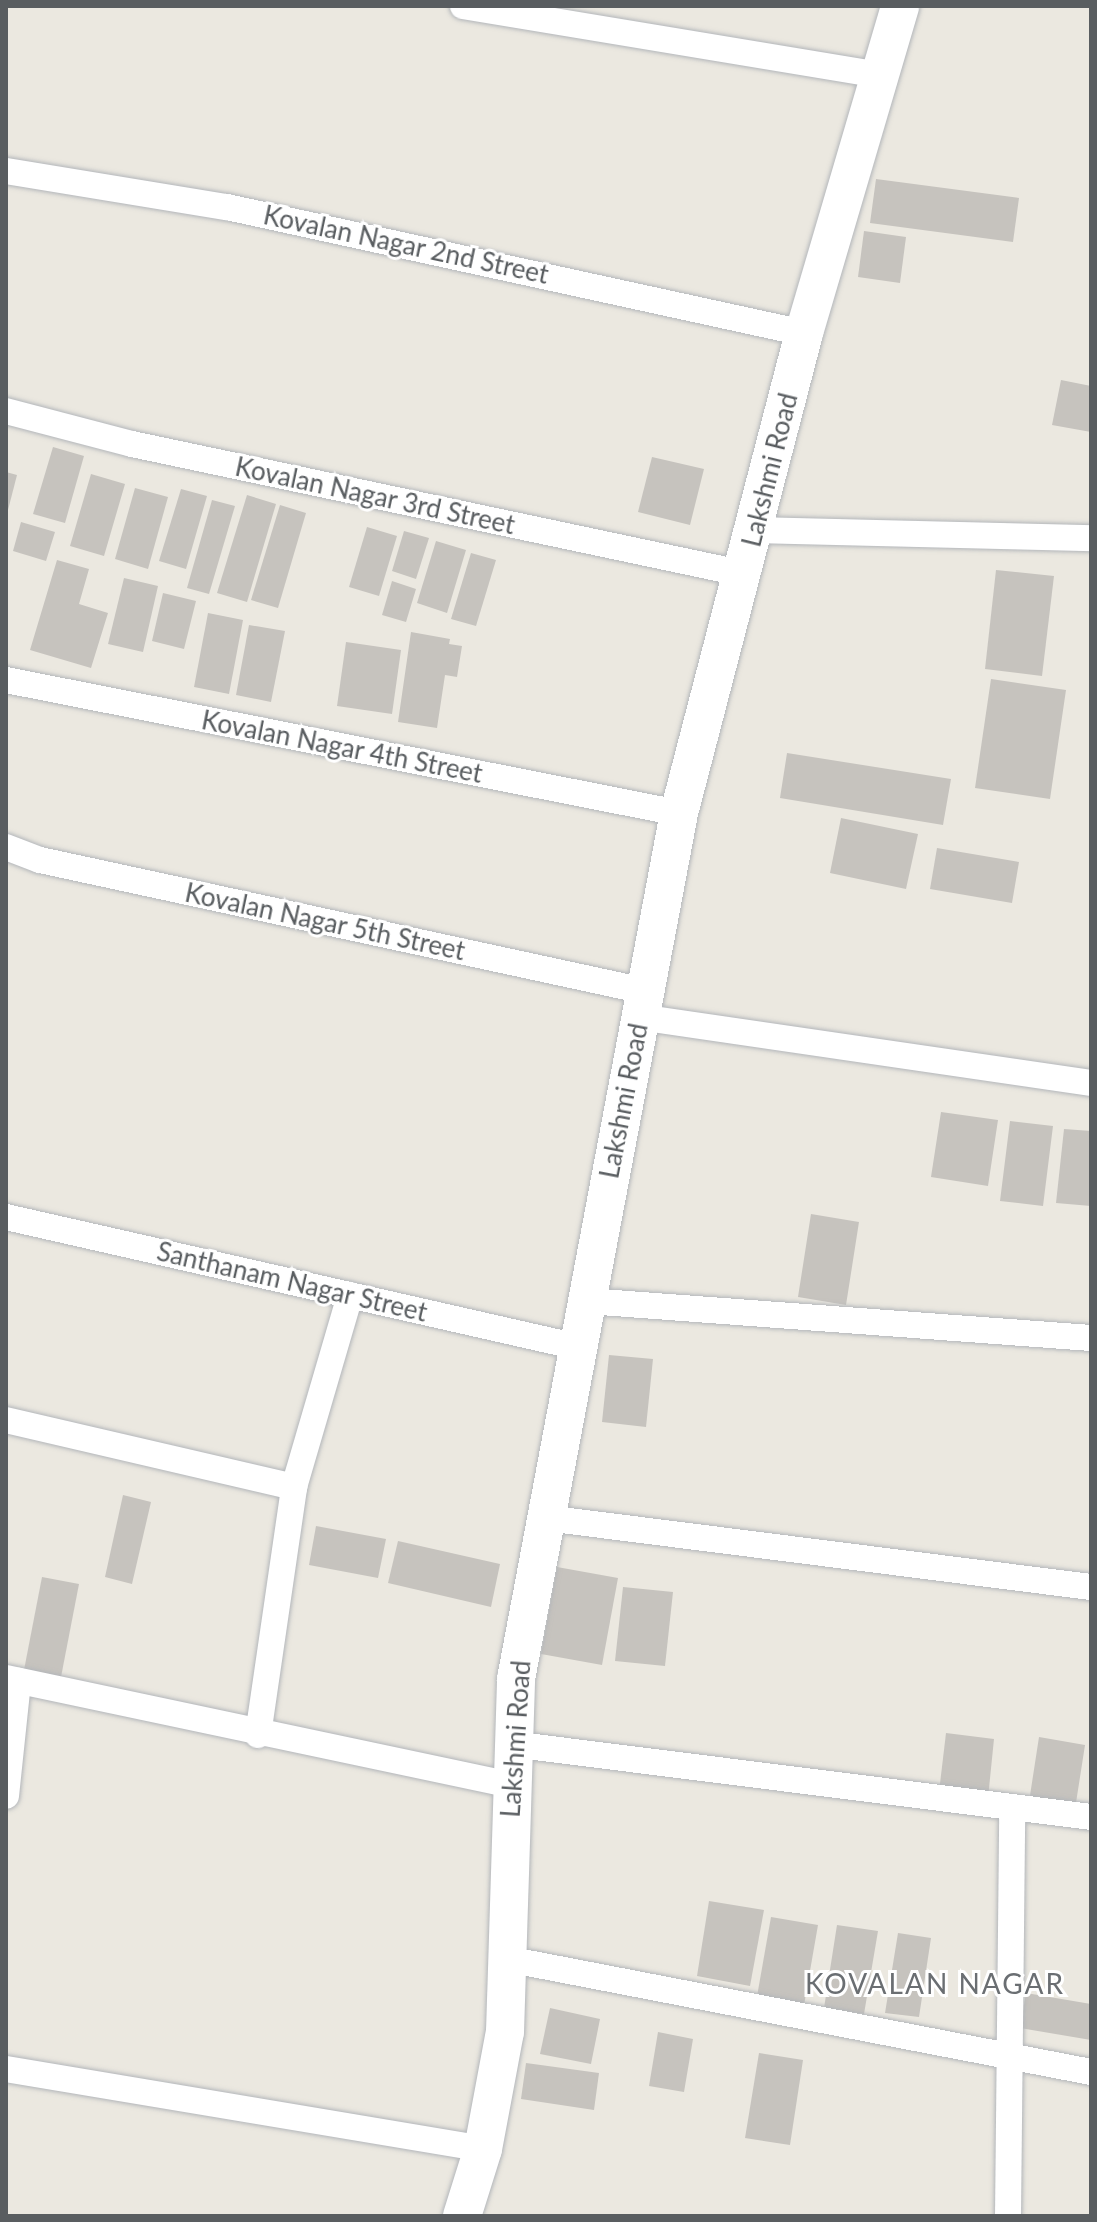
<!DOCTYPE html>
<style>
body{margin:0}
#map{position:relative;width:1097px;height:2222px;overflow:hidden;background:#ebe8e0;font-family:Lato,sans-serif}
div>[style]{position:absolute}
.building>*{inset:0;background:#c6c3be}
.roads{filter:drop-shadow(0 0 2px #b3b6ba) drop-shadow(0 0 2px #b3b6ba)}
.street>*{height:26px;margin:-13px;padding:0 13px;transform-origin:13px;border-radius:13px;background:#fff}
.secondary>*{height:38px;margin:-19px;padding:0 19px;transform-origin:19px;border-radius:19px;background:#fff}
span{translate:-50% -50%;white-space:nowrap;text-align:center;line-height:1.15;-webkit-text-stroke:6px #fff;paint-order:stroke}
.street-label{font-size:26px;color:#595d60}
.neighbourhood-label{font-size:28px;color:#6a6e72;letter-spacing:2px}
.frame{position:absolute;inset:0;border:8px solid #595d60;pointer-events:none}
</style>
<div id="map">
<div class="building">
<i style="clip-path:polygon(876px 179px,1019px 198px,1013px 242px,870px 223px)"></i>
<i style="clip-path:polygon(864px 231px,906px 237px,900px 283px,858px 277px)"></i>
<i style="clip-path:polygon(1061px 380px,1091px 386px,1091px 432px,1052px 425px)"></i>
<i style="clip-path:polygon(53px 447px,84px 456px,65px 523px,33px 514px)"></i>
<i style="clip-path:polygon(652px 457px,704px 469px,690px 525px,638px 512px)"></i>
<i style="clip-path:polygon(6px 472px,17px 475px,7px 514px,6px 514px)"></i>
<i style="clip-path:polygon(91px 474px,125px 484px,104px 556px,70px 546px)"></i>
<i style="clip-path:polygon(135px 488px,168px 497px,148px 569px,115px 559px)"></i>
<i style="clip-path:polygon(181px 489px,207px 496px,186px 569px,159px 561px)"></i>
<i style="clip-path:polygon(247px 495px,276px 504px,247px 602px,217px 593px)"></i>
<i style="clip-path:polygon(212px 500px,235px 506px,209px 594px,187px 588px)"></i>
<i style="clip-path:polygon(280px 505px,306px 513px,278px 608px,251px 600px)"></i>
<i style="clip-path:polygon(21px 522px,55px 532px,46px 561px,13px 551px)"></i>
<i style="clip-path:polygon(367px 527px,397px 536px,379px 596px,349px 587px)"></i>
<i style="clip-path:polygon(404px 531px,429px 538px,416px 579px,392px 571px)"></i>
<i style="clip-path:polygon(436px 541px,466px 550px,447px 613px,417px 603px)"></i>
<i style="clip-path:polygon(471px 553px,496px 560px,476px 626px,451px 619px)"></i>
<i style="clip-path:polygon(57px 560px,89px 569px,79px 604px,108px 613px,91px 668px,30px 650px)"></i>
<i style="clip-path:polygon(996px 570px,1054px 576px,1042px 676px,985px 669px)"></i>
<i style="clip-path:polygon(124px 578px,158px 586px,143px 652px,108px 644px)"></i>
<i style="clip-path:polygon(392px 581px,416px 589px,406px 622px,382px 615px)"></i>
<i style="clip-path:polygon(163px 593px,196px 601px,184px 649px,152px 641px)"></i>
<i style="clip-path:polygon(208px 613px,243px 620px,229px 694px,194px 687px)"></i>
<i style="clip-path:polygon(249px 625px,285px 631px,271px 702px,236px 695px)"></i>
<i style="clip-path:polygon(411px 632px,450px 639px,449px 644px,462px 646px,457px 677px,445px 675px,437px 728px,398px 722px)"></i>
<i style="clip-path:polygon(346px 642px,401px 650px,392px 714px,337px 706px)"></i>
<i style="clip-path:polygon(991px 679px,1066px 690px,1050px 799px,975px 788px)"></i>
<i style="clip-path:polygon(787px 753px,951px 779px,943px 825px,780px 798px)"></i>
<i style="clip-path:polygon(841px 818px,918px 834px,906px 889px,830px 873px)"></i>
<i style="clip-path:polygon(937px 848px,1019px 862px,1012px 903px,930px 889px)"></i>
<i style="clip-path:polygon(941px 1112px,998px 1120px,988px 1186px,931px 1177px)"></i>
<i style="clip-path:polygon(1010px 1121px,1053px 1126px,1043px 1206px,1000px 1201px)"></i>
<i style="clip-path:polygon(1064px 1129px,1091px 1131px,1091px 1206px,1056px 1203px)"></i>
<i style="clip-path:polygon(811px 1214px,859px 1222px,846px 1305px,798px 1297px)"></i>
<i style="clip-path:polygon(609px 1355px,653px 1359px,646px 1427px,602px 1422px)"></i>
<i style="clip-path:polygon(123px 1495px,151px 1502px,132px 1584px,105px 1577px)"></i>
<i style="clip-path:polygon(316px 1526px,386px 1539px,378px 1578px,309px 1565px)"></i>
<i style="clip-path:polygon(398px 1541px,500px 1564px,491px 1607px,388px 1583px)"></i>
<i style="clip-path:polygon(557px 1567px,618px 1578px,602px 1665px,541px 1654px)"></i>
<i style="clip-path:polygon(42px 1577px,79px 1584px,61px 1677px,24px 1670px)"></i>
<i style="clip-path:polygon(623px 1587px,673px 1592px,665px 1666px,615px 1661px)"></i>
<i style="clip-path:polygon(946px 1733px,994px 1739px,988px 1798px,939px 1792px)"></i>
<i style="clip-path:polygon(1039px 1737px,1085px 1745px,1075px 1809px,1029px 1802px)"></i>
<i style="clip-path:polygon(709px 1901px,764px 1910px,750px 1986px,697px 1976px)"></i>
<i style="clip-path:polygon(771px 1917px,818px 1925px,803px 2011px,756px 2002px)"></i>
<i style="clip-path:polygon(837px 1925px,878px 1931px,864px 2014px,824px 2008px)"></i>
<i style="clip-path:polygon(898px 1933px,931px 1938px,919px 2017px,885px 2013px)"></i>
<i style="clip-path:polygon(1026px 1993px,1091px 2004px,1091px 2040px,1020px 2028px)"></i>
<i style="clip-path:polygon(550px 2008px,600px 2019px,591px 2064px,540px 2054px)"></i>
<i style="clip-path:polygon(658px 2032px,693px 2039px,684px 2092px,649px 2086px)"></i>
<i style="clip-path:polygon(759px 2053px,803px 2060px,790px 2145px,745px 2138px)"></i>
<i style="clip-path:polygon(526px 2063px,599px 2073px,594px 2110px,521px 2099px)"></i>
</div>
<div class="roads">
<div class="street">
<i style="left:463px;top:6px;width:424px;rotate:9.4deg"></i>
<i style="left:6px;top:171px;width:224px;rotate:9.3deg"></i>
<i style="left:227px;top:207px;width:591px;rotate:12.32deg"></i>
<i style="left:6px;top:411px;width:130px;rotate:14.7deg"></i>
<i style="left:132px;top:444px;width:627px;rotate:11.97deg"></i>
<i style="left:756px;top:530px;width:335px;rotate:1.4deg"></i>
<i style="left:6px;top:680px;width:686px;rotate:11.18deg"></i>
<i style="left:6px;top:847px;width:36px;rotate:21deg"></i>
<i style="left:40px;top:860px;width:619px;rotate:12.22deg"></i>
<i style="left:639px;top:1017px;width:457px;rotate:8.3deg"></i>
<i style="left:6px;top:1217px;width:587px;rotate:12.8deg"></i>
<i style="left:587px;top:1301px;width:505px;rotate:4.2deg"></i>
<i style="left:6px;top:1420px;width:296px;rotate:13.1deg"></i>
<i style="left:294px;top:1487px;width:200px;rotate:-73.7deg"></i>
<i style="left:546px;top:1518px;width:549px;rotate:7.22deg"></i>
<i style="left:6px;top:1678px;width:516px;rotate:11.96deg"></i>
<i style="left:258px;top:1735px;width:251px;rotate:-81.7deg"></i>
<i style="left:511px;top:1744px;width:585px;rotate:7.17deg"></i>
<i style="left:6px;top:1796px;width:116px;rotate:-84deg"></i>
<i style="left:507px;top:1959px;width:595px;rotate:10.95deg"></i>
<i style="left:6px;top:2069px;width:484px;rotate:9.5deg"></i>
<i style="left:1008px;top:2216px;width:409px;rotate:-89.4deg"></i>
</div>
<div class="secondary">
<i style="left:462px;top:2216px;width:70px;rotate:-72.6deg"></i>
<i style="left:483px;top:2149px;width:119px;rotate:-79.4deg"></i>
<i style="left:505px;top:2032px;width:353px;rotate:-88.2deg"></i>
<i style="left:516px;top:1679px;width:881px;rotate:-79.34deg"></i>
<i style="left:679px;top:813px;width:496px;rotate:-75.4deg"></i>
<i style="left:804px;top:333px;width:341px;rotate:-73.6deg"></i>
</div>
</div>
<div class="street-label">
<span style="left:406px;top:245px;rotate:12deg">Kovalan Nagar 2nd Street</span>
<span style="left:770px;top:470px;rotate:-76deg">Lakshmi Road</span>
<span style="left:375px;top:496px;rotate:12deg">Kovalan Nagar 3rd Street</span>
<span style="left:342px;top:747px;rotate:11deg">Kovalan Nagar 4th Street</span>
<span style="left:325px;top:922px;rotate:12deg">Kovalan Nagar 5th Street</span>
<span style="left:624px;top:1101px;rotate:-79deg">Lakshmi Road</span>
<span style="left:292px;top:1282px;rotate:13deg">Santhanam Nagar Street</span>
<span style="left:516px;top:1739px;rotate:-86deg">Lakshmi Road</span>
</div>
<div class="neighbourhood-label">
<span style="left:935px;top:1983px">KOVALAN NAGAR</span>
</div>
<div class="frame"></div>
</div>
